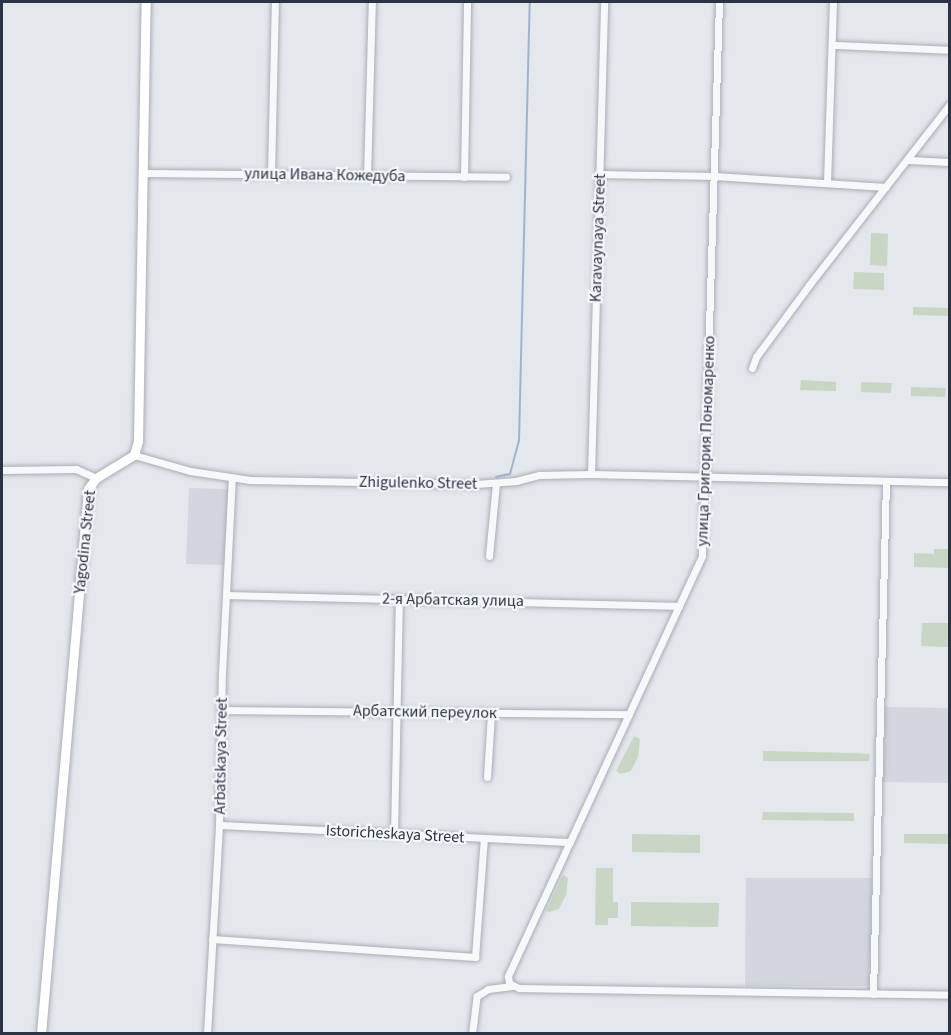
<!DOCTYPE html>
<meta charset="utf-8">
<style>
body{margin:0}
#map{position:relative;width:951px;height:1035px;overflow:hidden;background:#e4e7ec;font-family:"Source Sans 3",sans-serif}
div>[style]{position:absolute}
.built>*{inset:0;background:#d2d6de}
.green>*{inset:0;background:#c9d6c5}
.stream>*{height:2px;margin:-1px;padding:0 1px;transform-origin:1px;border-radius:1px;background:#9fb4cc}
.roads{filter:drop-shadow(0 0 2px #a9aeb7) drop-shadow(0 0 2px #a9aeb7)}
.street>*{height:7px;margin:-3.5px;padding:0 3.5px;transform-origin:3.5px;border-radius:3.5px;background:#f7f8fa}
.secondary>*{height:9px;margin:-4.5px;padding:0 4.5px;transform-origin:4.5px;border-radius:4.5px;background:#fff}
span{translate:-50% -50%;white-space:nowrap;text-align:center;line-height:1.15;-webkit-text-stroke:4.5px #f4f6f9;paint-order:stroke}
.street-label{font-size:16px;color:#2b3445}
.frame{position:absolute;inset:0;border:3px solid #2b3445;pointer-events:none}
</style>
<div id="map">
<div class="built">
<i style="clip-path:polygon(189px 488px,228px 489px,225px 565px,186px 564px)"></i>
<i style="clip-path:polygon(885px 707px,949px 708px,949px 783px,883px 782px)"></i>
<i style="clip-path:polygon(746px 878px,872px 878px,869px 986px,745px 986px)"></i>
</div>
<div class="green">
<i style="clip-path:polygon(871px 233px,888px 234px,887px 266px,870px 265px)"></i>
<i style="clip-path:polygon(854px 272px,884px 273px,884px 290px,853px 289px)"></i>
<i style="clip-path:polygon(913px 307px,948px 308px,948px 316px,913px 315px)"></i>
<i style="clip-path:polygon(801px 380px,836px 382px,836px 391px,800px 390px)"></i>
<i style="clip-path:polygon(861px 382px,892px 383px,891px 393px,861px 392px)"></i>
<i style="clip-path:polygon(911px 387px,946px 388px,945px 397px,911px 396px)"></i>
<i style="clip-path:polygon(934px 549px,949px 549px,949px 568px,914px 567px,914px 553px,934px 554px)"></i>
<i style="clip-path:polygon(922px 623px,949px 623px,949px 647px,921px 646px)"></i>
<i style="clip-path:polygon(634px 736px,640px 739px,638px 757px,631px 771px,621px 774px,616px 771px)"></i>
<i style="clip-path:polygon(763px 751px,854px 753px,870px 754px,869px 761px,763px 761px)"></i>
<i style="clip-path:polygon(763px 812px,854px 813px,854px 821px,762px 820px)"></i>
<i style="clip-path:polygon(632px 834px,700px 835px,700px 853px,632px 852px)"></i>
<i style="clip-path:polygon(904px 834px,949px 834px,949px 844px,904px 843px)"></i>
<i style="clip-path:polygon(596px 868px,613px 868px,613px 902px,618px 902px,618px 918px,608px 918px,608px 925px,595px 925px)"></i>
<i style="clip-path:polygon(563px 875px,568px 878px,566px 895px,559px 909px,549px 912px,546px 911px)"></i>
<i style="clip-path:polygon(631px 902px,719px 903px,718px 927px,631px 926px)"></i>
</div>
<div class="stream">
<i style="left:496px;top:477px;width:14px;rotate:-12deg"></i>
<i style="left:510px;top:474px;width:35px;rotate:-75deg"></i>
<i style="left:519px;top:440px;width:438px;rotate:-88.6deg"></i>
</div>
<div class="roads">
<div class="street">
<i style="left:719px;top:2px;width:554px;rotate:91.76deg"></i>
<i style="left:702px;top:556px;width:463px;rotate:114.8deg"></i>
<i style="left:508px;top:976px;width:7px;rotate:82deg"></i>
<i style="left:509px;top:983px;width:11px;rotate:27deg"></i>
<i style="left:519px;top:988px;width:431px;rotate:0.9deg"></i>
<i style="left:833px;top:45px;width:117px;rotate:2.4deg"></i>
<i style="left:907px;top:160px;width:43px;rotate:2.7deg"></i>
<i style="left:144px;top:173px;width:362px;rotate:0.6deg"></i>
<i style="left:271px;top:174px;width:172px;rotate:-88.7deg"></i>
<i style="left:600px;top:174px;width:114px;rotate:1deg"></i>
<i style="left:714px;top:176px;width:172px;rotate:3.7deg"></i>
<i style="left:367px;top:176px;width:174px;rotate:-88.4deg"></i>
<i style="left:464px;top:177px;width:175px;rotate:-89deg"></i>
<i style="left:827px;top:182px;width:180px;rotate:-88.1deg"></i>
<i style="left:752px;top:368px;width:12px;rotate:-70deg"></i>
<i style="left:756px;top:357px;width:89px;rotate:-53.6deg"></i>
<i style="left:809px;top:285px;width:229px;rotate:-52.1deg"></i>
<i style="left:134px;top:455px;width:58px;rotate:15.9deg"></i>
<i style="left:190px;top:471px;width:61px;rotate:8.5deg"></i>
<i style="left:250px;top:480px;width:226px;rotate:1deg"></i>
<i style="left:476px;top:484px;width:40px;rotate:-4.3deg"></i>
<i style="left:516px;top:481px;width:24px;rotate:-15deg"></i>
<i style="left:539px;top:475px;width:52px;rotate:-1.1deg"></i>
<i style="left:591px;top:474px;width:359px;rotate:1.3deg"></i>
<i style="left:2px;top:470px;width:74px;rotate:-0.8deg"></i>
<i style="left:76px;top:469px;width:22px;rotate:24deg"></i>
<i style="left:591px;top:474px;width:472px;rotate:-88.4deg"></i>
<i style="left:489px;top:556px;width:73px;rotate:-84.5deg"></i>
<i style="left:228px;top:595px;width:451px;rotate:1.4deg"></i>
<i style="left:221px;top:710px;width:408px;rotate:0.6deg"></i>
<i style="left:487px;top:777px;width:64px;rotate:-86.4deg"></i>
<i style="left:219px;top:825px;width:351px;rotate:2.8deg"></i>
<i style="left:394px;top:834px;width:235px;rotate:-88.8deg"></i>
<i style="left:212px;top:939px;width:264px;rotate:3.9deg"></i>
<i style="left:475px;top:957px;width:119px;rotate:-85.7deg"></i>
<i style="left:873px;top:994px;width:513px;rotate:-88.55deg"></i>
<i style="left:207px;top:1034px;width:209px;rotate:-86.7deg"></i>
<i style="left:219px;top:825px;width:152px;rotate:-88.9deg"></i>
<i style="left:222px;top:673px;width:195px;rotate:-87.1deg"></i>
<i style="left:472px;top:1034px;width:38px;rotate:-83deg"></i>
<i style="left:477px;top:996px;width:13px;rotate:-32deg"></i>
<i style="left:488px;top:989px;width:24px;rotate:-7deg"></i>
</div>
<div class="secondary">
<i style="left:41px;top:1034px;width:547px;rotate:-85.07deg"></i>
<i style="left:88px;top:489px;width:14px;rotate:-54deg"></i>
<i style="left:96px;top:478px;width:44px;rotate:-31.2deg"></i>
<i style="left:134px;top:455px;width:15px;rotate:-74deg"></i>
<i style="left:138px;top:441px;width:439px;rotate:-89deg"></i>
</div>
</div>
<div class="street-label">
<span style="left:325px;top:175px;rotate:1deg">улица Ивана Кожедуба</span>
<span style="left:598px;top:238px;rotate:-88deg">Karavaynaya Street</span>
<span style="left:706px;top:441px;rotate:-88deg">улица Григория Пономаренко</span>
<span style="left:418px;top:483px;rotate:1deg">Zhigulenko Street</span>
<span style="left:85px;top:542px;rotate:-84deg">Yagodina Street</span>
<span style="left:453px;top:600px;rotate:1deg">2-я Арбатская улица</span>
<span style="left:425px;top:712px;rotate:1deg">Арбатский переулок</span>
<span style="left:221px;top:756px;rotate:-89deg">Arbatskaya Street</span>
<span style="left:395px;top:834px;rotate:3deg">Istoricheskaya Street</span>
</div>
<div class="frame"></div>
</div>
